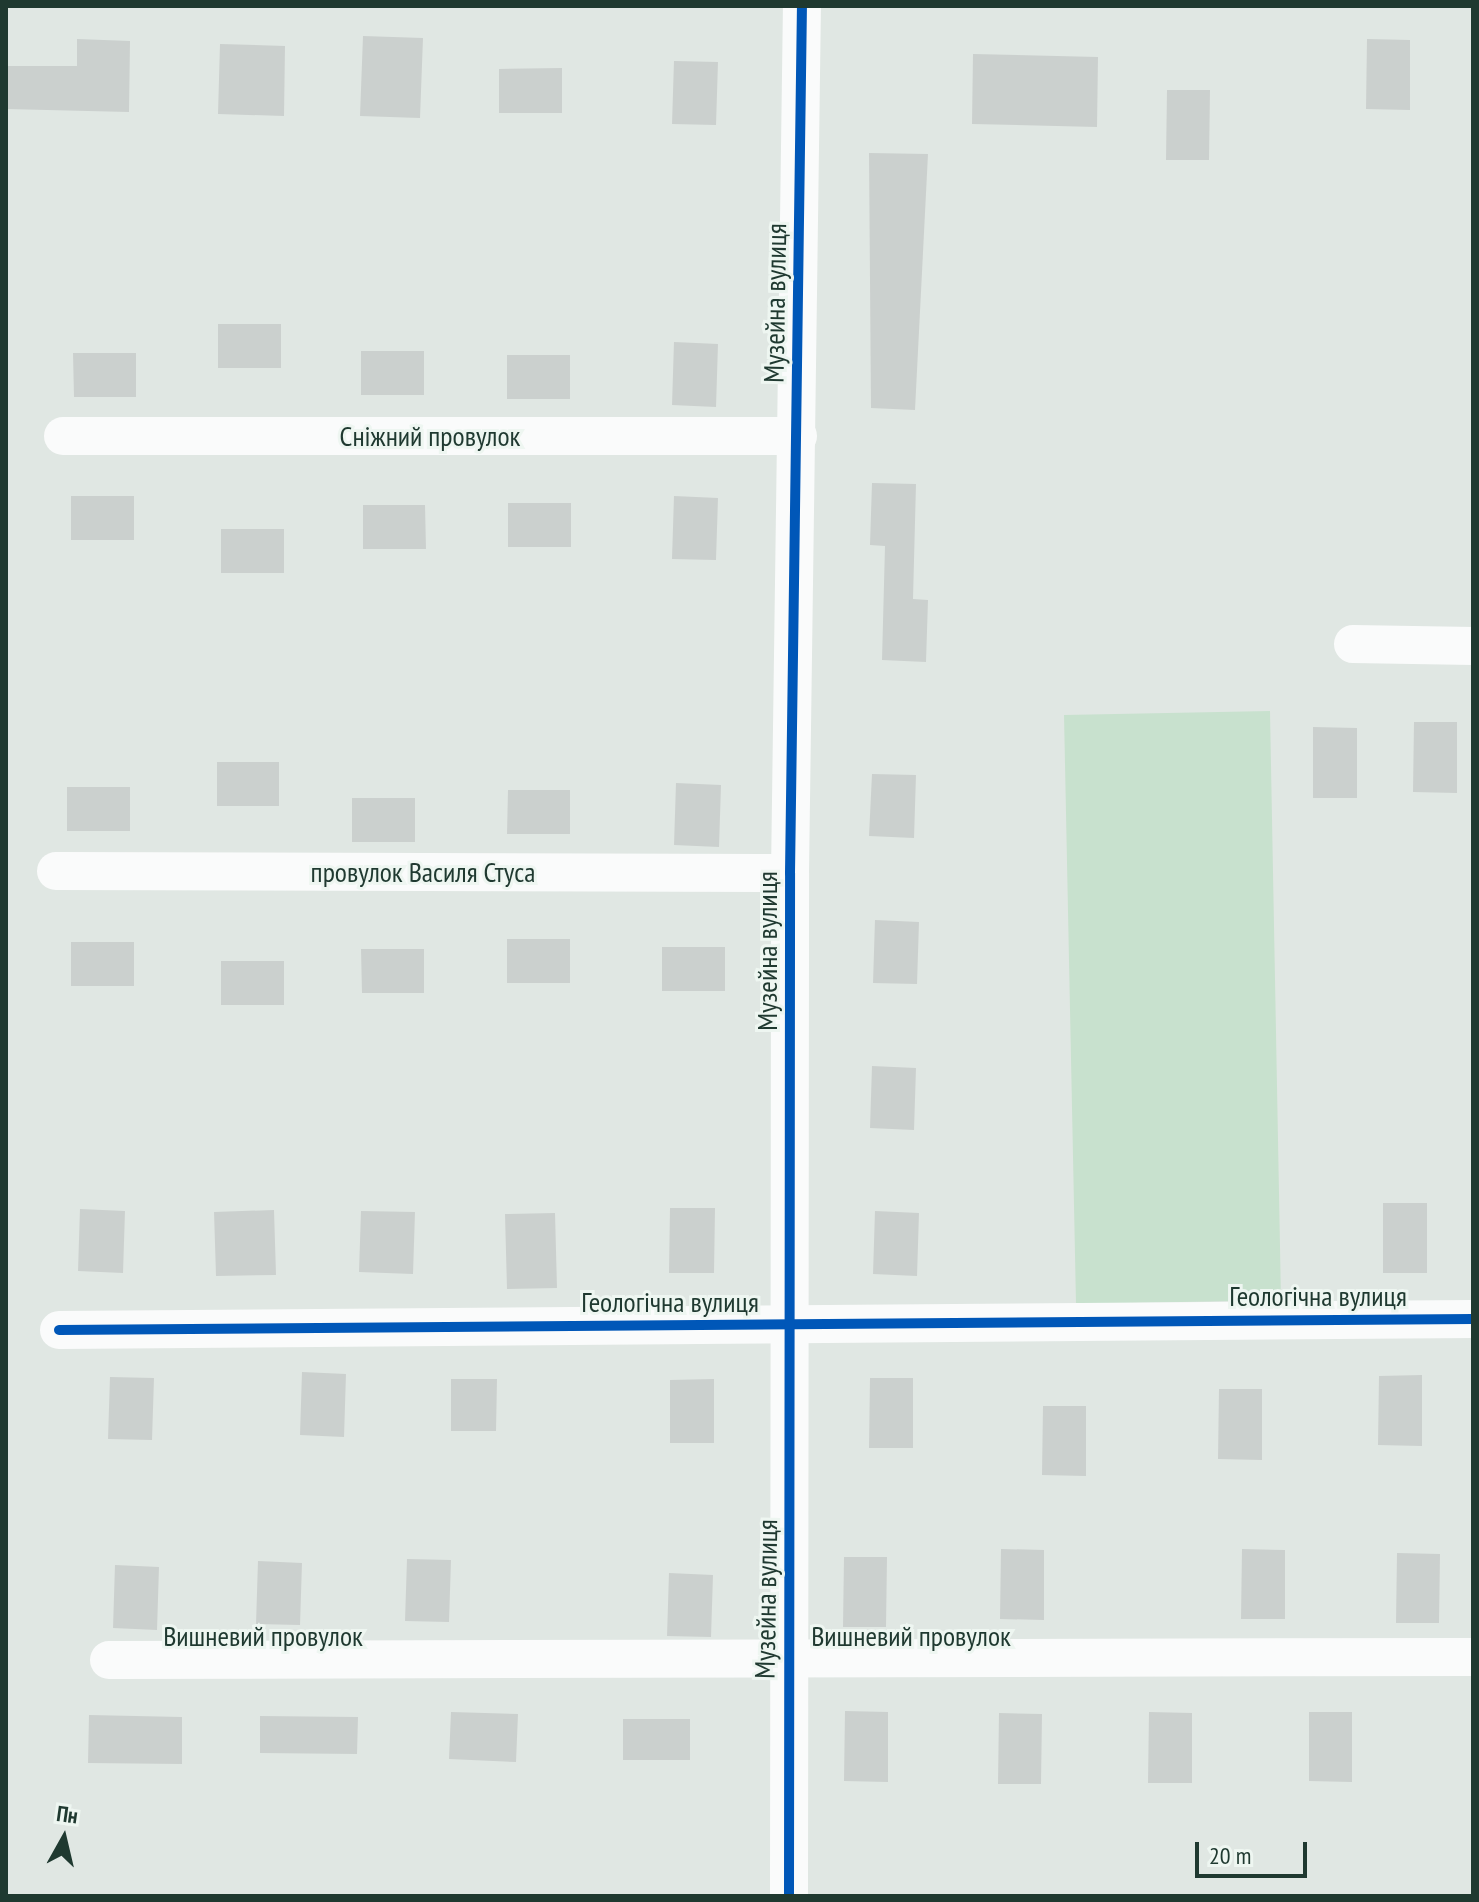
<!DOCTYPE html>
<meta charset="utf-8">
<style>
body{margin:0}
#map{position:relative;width:1479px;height:1902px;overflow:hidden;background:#e0e7e3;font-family:"PT Sans Narrow",sans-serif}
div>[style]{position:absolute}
.green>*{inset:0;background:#c8e1ce}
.building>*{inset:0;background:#cbd0ce}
.street>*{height:38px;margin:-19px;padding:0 19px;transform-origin:19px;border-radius:19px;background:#fafbfb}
.cycleway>*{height:10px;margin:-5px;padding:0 5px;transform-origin:5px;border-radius:5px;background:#0057b8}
span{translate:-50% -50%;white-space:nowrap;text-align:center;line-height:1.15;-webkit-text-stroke:6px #eef6f1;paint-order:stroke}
.street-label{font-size:28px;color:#1f3930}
.frame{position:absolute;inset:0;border:8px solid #1f3930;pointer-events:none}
.north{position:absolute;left:24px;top:1798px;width:80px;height:80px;-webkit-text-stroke:6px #eef6f1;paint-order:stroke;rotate:8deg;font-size:22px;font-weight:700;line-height:32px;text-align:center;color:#1f3930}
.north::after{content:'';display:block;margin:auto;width:28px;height:36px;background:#1f3930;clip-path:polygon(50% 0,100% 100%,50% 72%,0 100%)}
.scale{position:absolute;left:1195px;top:1842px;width:112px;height:36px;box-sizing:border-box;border:4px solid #1f3930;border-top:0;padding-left:10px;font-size:24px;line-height:28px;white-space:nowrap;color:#1f3930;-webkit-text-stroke:6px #eef6f1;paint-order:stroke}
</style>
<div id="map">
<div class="green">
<i style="clip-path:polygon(1270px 711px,1281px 1300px,1076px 1304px,1064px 715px)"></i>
</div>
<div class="building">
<i style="clip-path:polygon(363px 36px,423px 38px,420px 118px,360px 116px)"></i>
<i style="clip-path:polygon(77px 39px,130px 41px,129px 112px,6px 109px,6px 66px,77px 66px)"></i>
<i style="clip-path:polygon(1367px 39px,1410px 40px,1410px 110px,1366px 109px)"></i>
<i style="clip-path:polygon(220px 44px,285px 46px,284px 116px,218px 114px)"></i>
<i style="clip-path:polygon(973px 54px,1098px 57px,1097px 127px,972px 124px)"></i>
<i style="clip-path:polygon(674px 61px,718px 62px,716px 125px,672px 124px)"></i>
<i style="clip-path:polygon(562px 68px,562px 113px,499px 113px,499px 69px)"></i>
<i style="clip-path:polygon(1167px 90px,1210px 90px,1209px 160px,1166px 160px)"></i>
<i style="clip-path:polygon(869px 153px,928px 154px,915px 410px,871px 408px)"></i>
<i style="clip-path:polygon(218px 324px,281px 324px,281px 368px,218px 368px)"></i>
<i style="clip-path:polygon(674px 342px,718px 344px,716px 407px,672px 405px)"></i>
<i style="clip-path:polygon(361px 351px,424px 351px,424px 395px,361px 395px)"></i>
<i style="clip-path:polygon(73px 353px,136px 353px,136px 397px,74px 397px)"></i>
<i style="clip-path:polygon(507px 355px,570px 355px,570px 399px,507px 399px)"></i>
<i style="clip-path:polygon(872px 483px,916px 484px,913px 599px,928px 600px,926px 662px,882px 660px,885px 546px,870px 545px)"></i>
<i style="clip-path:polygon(71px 496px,134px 496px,134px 540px,71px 540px)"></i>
<i style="clip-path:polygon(674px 496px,718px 498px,716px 560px,672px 559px)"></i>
<i style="clip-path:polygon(508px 503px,571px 503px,571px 547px,508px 547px)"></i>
<i style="clip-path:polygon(363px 505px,425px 505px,426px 549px,363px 549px)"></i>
<i style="clip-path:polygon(221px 529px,284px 529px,284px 573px,221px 573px)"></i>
<i style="clip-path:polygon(1414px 722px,1457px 722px,1457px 793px,1413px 792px)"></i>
<i style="clip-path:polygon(1313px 727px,1357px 728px,1357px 798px,1313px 798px)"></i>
<i style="clip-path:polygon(217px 762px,279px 762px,279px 806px,217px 806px)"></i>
<i style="clip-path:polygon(872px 774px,916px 775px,914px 838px,869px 836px)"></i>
<i style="clip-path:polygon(676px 783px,721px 785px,719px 847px,674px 845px)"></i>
<i style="clip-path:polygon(67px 787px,130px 787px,130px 831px,67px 831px)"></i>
<i style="clip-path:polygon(508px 790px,570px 790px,570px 834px,507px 834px)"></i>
<i style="clip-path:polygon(352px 798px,415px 798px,415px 842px,352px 842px)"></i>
<i style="clip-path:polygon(875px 920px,919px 922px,917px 984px,873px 983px)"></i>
<i style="clip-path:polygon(507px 939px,570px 939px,570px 983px,507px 983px)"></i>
<i style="clip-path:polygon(71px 942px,134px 942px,134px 986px,71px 986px)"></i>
<i style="clip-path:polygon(662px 947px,725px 947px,725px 991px,662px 991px)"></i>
<i style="clip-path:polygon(361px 949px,424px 949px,424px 993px,362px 993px)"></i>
<i style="clip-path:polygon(221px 961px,284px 961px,284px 1005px,221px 1005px)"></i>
<i style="clip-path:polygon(872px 1066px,916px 1068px,914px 1130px,870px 1128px)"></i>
<i style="clip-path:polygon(1383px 1203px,1427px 1203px,1427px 1273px,1383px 1273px)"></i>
<i style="clip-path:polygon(670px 1208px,715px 1208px,714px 1273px,669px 1273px)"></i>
<i style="clip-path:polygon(80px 1209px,125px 1211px,123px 1273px,78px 1271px)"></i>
<i style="clip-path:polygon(274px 1210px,276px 1275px,216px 1276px,214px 1212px)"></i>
<i style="clip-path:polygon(361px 1211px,415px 1212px,413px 1274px,359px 1272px)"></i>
<i style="clip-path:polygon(875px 1211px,919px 1213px,917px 1276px,873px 1274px)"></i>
<i style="clip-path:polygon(555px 1213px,557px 1288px,507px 1289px,505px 1214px)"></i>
<i style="clip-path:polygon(302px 1372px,346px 1374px,344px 1437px,300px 1435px)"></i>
<i style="clip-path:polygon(1422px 1375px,1422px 1446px,1378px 1445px,1379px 1376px)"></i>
<i style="clip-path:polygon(110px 1377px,154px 1378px,152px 1440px,108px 1439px)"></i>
<i style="clip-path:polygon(870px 1378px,913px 1378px,913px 1448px,869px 1448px)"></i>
<i style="clip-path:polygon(451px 1379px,497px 1379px,496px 1431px,451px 1431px)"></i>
<i style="clip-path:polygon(714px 1379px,714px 1443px,670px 1443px,670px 1380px)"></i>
<i style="clip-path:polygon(1219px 1389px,1262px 1389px,1262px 1460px,1218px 1459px)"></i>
<i style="clip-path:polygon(1043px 1406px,1086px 1406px,1086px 1476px,1042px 1475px)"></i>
<i style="clip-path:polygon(1001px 1549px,1044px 1550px,1044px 1620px,1000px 1619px)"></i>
<i style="clip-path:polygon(1242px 1549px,1285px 1550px,1285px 1619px,1241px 1619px)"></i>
<i style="clip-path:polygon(1397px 1553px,1440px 1554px,1439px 1623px,1396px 1623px)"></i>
<i style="clip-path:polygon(844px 1557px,887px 1557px,886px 1627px,843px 1627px)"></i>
<i style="clip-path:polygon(407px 1559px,451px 1560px,449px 1622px,405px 1621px)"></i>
<i style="clip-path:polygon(258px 1561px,302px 1563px,300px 1625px,256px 1624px)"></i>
<i style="clip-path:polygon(115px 1565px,159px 1567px,157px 1630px,113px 1628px)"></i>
<i style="clip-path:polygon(669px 1573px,713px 1575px,711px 1637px,667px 1636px)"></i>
<i style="clip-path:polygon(845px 1711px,888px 1712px,888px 1782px,844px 1781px)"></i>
<i style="clip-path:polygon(451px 1712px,518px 1714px,516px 1762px,449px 1759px)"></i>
<i style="clip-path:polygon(1149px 1712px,1192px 1713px,1192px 1783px,1148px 1783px)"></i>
<i style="clip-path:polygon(1309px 1712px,1352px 1712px,1352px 1782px,1309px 1781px)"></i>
<i style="clip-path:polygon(999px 1713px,1042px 1714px,1041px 1784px,998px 1784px)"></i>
<i style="clip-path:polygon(89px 1715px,182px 1717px,182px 1764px,88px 1763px)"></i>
<i style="clip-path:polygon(260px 1716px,358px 1717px,357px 1754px,260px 1753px)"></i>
<i style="clip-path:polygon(623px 1719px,690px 1719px,690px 1760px,623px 1760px)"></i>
</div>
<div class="street">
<i style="left:63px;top:436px;width:735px"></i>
<i style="left:1353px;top:644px;width:120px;rotate:1deg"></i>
<i style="left:56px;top:871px;width:734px;rotate:0.16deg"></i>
<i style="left:59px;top:1330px;width:1414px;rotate:-0.45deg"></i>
<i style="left:109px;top:1660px;width:1364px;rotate:-0.13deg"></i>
<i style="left:789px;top:1896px;width:1023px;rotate:-89.94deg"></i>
<i style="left:790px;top:873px;width:867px;rotate:-89.21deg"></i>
</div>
<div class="cycleway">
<i style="left:59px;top:1330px;width:1414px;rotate:-0.45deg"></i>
<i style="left:789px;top:1896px;width:1023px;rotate:-89.94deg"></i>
<i style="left:790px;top:873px;width:867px;rotate:-89.21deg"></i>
</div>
<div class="street-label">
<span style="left:775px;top:303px;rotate:-89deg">Музейна вулиця</span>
<span style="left:430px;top:436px">Сніжний провулок</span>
<span style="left:423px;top:872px">провулок Василя Стуса</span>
<span style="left:767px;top:951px;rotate:-90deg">Музейна вулиця</span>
<span style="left:1318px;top:1296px">Геологічна вулиця</span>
<span style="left:670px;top:1302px">Геологічна вулиця</span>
<span style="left:766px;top:1599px;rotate:-89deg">Музейна вулиця</span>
<span style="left:263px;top:1636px">Вишневий провулок</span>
<span style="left:911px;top:1636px">Вишневий провулок</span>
</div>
<div class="frame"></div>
<div class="north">Пн</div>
<div class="scale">20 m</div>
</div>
